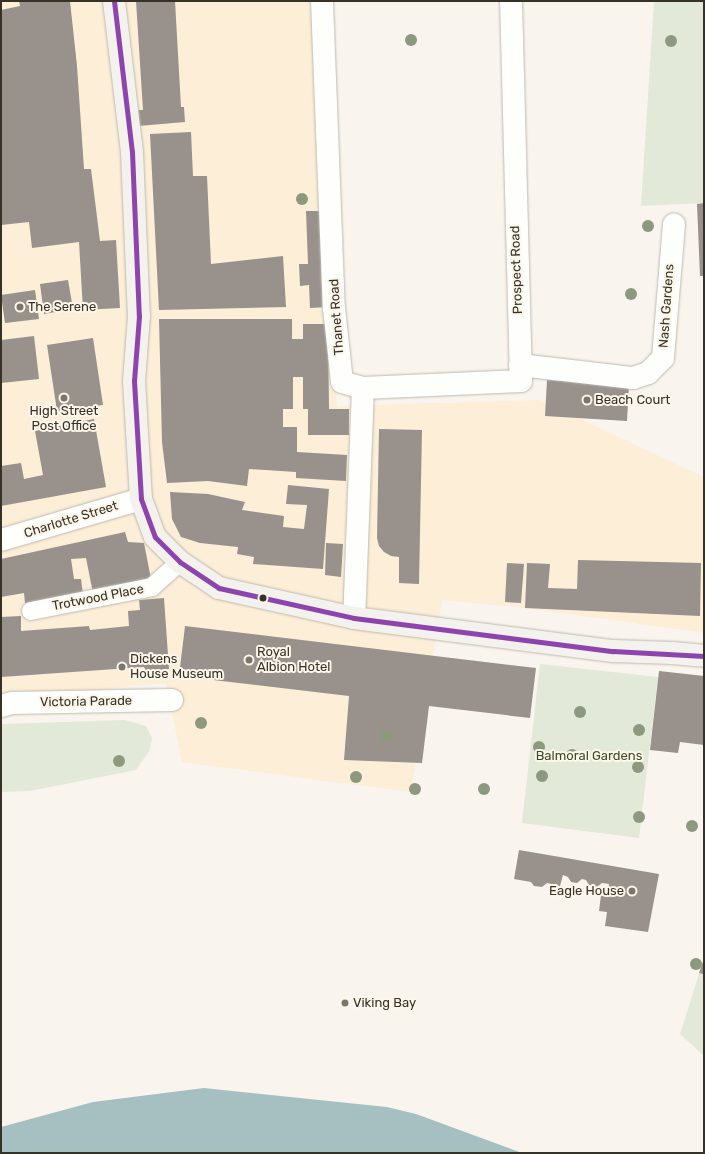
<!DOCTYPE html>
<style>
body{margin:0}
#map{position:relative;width:705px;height:1154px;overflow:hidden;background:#f9f5ee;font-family:Rubik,sans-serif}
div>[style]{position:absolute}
.built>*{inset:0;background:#fceed7}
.green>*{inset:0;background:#e2e9d9}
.water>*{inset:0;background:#a6c0c2}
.building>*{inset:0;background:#98918c}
.roads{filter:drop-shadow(0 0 1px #beb8b0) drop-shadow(0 0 1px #beb8b0)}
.lane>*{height:18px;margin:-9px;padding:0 9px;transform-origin:9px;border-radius:9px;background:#fefefc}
.street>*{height:22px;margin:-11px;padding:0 11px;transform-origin:11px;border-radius:11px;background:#fefefc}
.secondary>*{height:22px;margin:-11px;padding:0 11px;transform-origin:11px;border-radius:11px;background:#f4f2ed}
.bus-1>*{height:5px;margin:-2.5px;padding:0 2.5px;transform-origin:2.5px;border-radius:2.5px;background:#8e44ad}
.trees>*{width:12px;height:12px;margin:-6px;border-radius:50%;background:#8d997f}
.dots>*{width:11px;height:11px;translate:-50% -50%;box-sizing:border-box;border:2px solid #fdf6ea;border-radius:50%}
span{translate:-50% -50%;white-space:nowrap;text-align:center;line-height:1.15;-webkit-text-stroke:4px #fdf6ea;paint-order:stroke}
.street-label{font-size:13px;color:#373126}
.poi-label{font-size:13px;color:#373126}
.left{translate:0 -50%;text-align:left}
.right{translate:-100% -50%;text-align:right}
.park-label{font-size:13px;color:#354e24}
.frame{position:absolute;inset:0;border:2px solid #373126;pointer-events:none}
</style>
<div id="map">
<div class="built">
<i style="clip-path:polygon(1px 1px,314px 1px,337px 406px,540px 400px,704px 477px,704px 633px,525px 608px,442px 600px,411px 792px,182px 762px,166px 683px,1px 699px)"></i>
</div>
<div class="green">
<i style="clip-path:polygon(654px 1px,704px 1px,704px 203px,641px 206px)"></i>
<i style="clip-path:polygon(540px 664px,658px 677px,639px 838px,522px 823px)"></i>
<i style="clip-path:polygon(125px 720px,146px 726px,152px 738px,150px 750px,136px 770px,30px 791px,1px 792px,1px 724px)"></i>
<i style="clip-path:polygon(704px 958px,704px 1056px,680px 1034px)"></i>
</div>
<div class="water">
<i style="clip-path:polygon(204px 1088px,387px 1107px,416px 1114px,522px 1153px,1px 1153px,1px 1127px,93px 1102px)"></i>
</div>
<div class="building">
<i style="clip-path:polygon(19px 1px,70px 1px,77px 66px,84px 169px,91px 169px,100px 241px,116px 240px,120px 308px,83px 310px,79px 242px,32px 248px,29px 222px,1px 225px,1px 10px,20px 6px)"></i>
<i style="clip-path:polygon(136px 1px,175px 1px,181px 107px,184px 107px,185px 122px,138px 126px,136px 110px,143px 110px)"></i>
<i style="clip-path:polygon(191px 132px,193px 176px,207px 176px,211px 264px,283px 256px,286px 307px,159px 310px,150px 134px)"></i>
<i style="clip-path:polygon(704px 203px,704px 276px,700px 276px,697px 204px)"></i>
<i style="clip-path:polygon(306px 211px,324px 211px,328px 307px,310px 308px,309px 285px,300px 286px,299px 264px,308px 264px)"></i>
<i style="clip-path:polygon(68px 280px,73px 309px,44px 314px,40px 284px)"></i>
<i style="clip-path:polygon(35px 290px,39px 319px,5px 323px,1px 295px)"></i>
<i style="clip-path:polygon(159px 319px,292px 319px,292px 339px,303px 339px,303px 324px,328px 324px,329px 409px,349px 409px,349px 435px,308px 435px,308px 409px,303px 409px,303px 377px,293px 377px,293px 409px,283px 409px,283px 427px,297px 427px,297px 452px,347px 455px,346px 481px,296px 478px,296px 472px,249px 469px,247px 486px,208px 481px,167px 483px,162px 442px)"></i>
<i style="clip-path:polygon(34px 336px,39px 379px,1px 383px,1px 340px)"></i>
<i style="clip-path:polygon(93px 338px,103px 405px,57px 411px,47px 345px)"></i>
<i style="clip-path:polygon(547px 380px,629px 385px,627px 421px,545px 416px)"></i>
<i style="clip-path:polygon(94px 419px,106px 487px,1px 506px,1px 466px,21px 463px,24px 479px,43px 475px,35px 431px)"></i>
<i style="clip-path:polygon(379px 429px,422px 430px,419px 584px,399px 583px,399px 557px,391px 556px,384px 552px,379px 546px,377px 538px)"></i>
<i style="clip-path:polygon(288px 485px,329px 489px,323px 569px,253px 564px,254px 557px,237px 554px,238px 547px,200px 543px,181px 537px,172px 519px,170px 492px,208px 494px,245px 502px,242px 510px,284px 516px,283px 527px,304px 529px,307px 505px,286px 504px)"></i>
<i style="clip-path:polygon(125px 532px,128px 542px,144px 543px,151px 579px,93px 593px,86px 558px,71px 559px,74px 579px,81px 579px,83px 595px,25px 603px,24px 593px,1px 597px,1px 559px)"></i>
<i style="clip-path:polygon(326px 543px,343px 544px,341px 577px,325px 575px)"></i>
<i style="clip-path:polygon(578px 560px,701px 563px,700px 616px,525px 608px,527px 563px,550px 564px,548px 588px,577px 589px)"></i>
<i style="clip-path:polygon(507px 563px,524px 564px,521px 603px,505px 602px)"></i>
<i style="clip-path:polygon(164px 598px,169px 669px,146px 671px,144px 667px,1px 677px,1px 617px,21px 616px,21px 631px,89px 626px,90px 630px,129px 626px,128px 611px,140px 610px,139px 600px)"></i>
<i style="clip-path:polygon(185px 626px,536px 668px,530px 718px,429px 706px,422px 763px,344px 760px,349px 696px,179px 676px)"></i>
<i style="clip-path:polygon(659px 671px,704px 676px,704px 745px,680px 742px,678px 753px,650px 750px)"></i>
<i style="clip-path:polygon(519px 850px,659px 874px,648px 932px,605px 926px,607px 912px,599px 911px,601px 895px,607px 896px,609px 884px,602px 883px,597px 887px,589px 885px,586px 880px,582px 879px,577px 883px,571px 882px,568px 877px,563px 875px,560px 886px,547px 883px,542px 887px,534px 886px,531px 882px,514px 879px)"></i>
<i style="clip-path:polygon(704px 959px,704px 974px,699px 973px)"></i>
</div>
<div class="roads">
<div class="lane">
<i style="left:31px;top:611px;width:123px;rotate:-11.2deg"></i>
<i style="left:152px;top:587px;width:38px;rotate:-42deg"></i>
</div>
<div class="street">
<i style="left:322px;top:1px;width:307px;rotate:87.8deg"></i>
<i style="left:334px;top:308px;width:74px;rotate:83.8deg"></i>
<i style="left:342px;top:382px;width:22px;rotate:16deg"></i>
<i style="left:363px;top:388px;width:230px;rotate:92.2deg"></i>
<i style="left:520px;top:365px;width:114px;rotate:6.6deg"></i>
<i style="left:633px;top:378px;width:16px;rotate:-18deg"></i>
<i style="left:648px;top:373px;width:21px;rotate:-45deg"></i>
<i style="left:663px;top:358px;width:134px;rotate:-85.3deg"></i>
<i style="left:363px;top:388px;width:158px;rotate:-2.5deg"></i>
<i style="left:521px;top:381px;width:380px;rotate:-91.5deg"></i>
<i style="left:1px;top:540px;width:146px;rotate:-16.3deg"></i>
<i style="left:1px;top:706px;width:11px;rotate:-15deg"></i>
<i style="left:12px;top:703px;width:160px;rotate:-1.1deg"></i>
</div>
<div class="secondary">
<i style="left:114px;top:1px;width:152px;rotate:83.2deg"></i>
<i style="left:132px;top:152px;width:164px;rotate:87.6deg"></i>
<i style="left:139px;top:316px;width:65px;rotate:94.4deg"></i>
<i style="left:134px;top:381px;width:118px;rotate:86.6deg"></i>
<i style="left:141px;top:499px;width:40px;rotate:69.8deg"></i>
<i style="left:155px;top:537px;width:35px;rotate:45deg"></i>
<i style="left:180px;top:562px;width:47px;rotate:33.7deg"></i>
<i style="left:219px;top:588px;width:138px;rotate:12.5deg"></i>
<i style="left:354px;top:618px;width:261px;rotate:7.3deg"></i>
<i style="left:613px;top:651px;width:59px;rotate:1.9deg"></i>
<i style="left:672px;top:653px;width:32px;rotate:5deg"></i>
</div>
</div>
<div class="bus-1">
<i style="left:114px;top:1px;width:152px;rotate:83.2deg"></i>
<i style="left:132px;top:152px;width:164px;rotate:87.6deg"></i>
<i style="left:139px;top:316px;width:65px;rotate:94.4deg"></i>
<i style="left:134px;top:381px;width:118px;rotate:86.6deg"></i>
<i style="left:141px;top:499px;width:40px;rotate:69.8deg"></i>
<i style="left:155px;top:537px;width:35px;rotate:45deg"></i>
<i style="left:180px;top:562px;width:47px;rotate:33.7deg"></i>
<i style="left:219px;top:588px;width:138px;rotate:12.5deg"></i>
<i style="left:354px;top:618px;width:261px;rotate:7.3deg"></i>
<i style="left:613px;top:651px;width:91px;rotate:3.1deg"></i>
</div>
<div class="trees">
<i style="left:411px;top:40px"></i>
<i style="left:671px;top:41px"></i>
<i style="left:302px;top:199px"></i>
<i style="left:648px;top:226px"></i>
<i style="left:631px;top:294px"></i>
<i style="left:580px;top:712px"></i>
<i style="left:201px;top:723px"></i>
<i style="left:639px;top:730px"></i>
<i style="left:386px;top:736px"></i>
<i style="left:539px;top:747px"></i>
<i style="left:572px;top:755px"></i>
<i style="left:119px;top:761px"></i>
<i style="left:638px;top:767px"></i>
<i style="left:542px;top:776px"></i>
<i style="left:356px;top:777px"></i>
<i style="left:415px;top:789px"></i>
<i style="left:484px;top:789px"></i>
<i style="left:639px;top:817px"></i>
<i style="left:692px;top:826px"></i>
<i style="left:696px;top:964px"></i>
</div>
<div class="dots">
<i style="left:20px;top:307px;background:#7b766c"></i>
<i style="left:64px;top:398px;background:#7b766c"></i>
<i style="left:587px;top:400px;background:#7b766c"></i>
<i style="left:263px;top:598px;background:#373126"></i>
<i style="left:249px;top:660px;background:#7b766c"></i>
<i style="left:122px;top:667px;background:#7b766c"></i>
<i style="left:632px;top:891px;background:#7b766c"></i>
<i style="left:345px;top:1003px;background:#7b766c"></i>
</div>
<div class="street-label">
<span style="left:517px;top:270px;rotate:-92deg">Prospect Road</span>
<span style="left:667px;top:306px;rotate:-86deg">Nash Gardens</span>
<span style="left:337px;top:317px;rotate:-94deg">Thanet Road</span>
<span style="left:71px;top:520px;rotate:-17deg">Charlotte Street</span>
<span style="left:98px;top:598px;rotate:-11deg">Trotwood Place</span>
<span style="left:86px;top:702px;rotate:-1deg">Victoria Parade</span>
</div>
<div class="poi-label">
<span class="left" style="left:28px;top:307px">The Serene</span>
<span class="left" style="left:595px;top:400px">Beach Court</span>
<span style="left:64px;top:419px">High Street<br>Post Office</span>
<span class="left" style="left:257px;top:660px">Royal<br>Albion Hotel</span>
<span class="left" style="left:130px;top:667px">Dickens<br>House Museum</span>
<span class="right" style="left:624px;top:891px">Eagle House</span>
<span class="left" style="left:353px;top:1003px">Viking Bay</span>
</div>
<div class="park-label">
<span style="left:589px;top:756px">Balmoral Gardens</span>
</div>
<div class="frame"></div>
</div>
